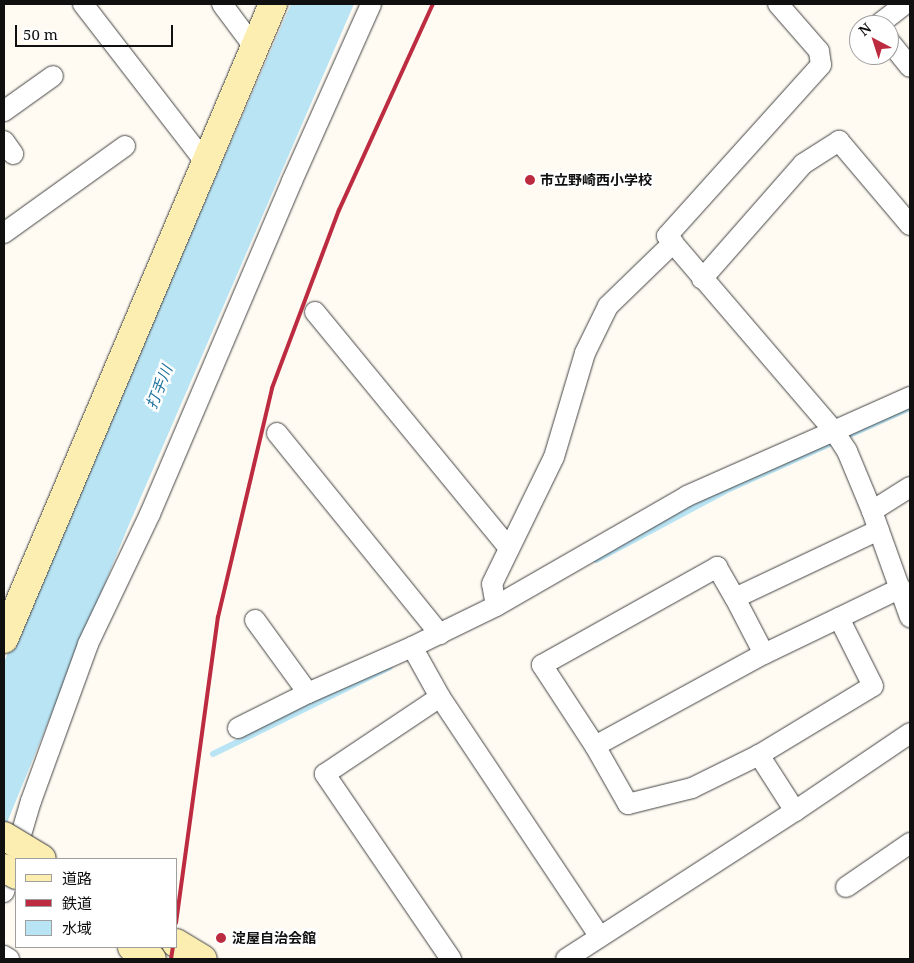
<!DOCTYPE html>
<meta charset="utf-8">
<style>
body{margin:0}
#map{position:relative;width:914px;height:963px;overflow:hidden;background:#fffbf3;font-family:"Noto Serif","Noto Sans JP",serif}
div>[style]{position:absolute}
.water>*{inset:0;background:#b9e4f4}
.stream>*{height:6px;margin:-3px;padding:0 3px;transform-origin:3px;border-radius:3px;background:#b9e4f4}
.roads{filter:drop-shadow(0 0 1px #434343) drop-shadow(0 0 1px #434343)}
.street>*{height:20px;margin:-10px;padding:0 10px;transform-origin:10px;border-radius:10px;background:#fff}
.secondary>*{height:28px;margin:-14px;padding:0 14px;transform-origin:14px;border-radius:14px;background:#fcedb0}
.rail>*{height:4px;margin:-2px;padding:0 2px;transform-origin:2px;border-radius:2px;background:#bc2b3f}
.bridges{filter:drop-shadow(0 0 1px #323232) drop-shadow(0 0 1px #323232)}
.secondary-bridge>*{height:28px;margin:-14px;padding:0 14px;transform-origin:14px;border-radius:14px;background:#fcedb0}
.dots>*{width:14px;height:14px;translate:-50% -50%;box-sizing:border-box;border:2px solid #fff;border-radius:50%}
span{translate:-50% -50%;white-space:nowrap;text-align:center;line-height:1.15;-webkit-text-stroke:5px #fff;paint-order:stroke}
.poi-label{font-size:14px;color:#101010;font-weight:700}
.left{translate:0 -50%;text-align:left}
.water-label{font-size:15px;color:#1c729f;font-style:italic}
.frame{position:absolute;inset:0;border:5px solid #101010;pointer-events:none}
.legend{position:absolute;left:15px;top:858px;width:162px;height:90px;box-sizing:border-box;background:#fff;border:1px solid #9f9f9f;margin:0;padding:6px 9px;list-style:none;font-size:15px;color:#101010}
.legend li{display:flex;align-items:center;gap:10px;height:25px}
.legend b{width:25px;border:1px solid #9f9f9f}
.north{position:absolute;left:849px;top:15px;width:50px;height:50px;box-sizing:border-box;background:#fff;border:1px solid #9f9f9f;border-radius:50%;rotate:320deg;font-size:14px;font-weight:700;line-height:20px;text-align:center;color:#101010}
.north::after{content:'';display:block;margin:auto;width:18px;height:22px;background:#bc2b3f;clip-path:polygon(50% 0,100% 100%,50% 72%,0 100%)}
.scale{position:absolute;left:15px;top:25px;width:158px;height:22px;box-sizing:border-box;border:2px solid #101010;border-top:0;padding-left:6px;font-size:15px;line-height:18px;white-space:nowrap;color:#101010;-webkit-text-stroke:4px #fff;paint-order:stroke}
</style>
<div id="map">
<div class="water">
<i style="clip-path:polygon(291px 4px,354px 4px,128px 527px,4px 830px,4px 662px)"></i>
</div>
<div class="stream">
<i style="left:596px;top:560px;width:146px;rotate:-28.1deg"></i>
<i style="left:725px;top:491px;width:203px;rotate:-24.2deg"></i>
<i style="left:213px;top:754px;width:197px;rotate:-26.2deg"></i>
</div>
<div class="roads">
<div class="street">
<i style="left:83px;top:4px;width:200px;rotate:52.3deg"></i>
<i style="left:222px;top:4px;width:54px;rotate:53.3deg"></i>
<i style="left:778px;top:4px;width:62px;rotate:48.9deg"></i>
<i style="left:819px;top:51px;width:14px;rotate:82deg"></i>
<i style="left:821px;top:65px;width:230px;rotate:132deg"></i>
<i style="left:667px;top:236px;width:257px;rotate:49.4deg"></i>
<i style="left:834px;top:431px;width:83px;rotate:-24.1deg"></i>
<i style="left:878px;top:25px;width:34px;rotate:-38deg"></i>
<i style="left:889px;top:41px;width:33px;rotate:51deg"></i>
<i style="left:4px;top:111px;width:60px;rotate:-35.5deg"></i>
<i style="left:4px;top:141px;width:16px;rotate:55deg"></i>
<i style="left:4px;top:233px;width:149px;rotate:-35.7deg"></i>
<i style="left:702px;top:279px;width:153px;rotate:-48.7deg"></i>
<i style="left:803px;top:164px;width:43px;rotate:-32.6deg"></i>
<i style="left:839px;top:141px;width:110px;rotate:49.8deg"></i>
<i style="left:315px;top:312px;width:306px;rotate:50.6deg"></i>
<i style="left:277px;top:433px;width:259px;rotate:51deg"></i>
<i style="left:872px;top:511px;width:45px;rotate:-32.3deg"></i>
<i style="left:735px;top:598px;width:63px;rotate:62.6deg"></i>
<i style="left:764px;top:654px;width:152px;rotate:-25.7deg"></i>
<i style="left:496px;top:606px;width:220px;rotate:-29.9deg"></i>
<i style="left:687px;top:496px;width:161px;rotate:-23.9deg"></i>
<i style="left:834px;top:431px;width:24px;rotate:57deg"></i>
<i style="left:847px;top:451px;width:65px;rotate:67.4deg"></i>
<i style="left:872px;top:511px;width:113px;rotate:70.3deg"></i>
<i style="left:255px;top:620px;width:90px;rotate:54deg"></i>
<i style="left:440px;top:697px;width:57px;rotate:-119.2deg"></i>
<i style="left:412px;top:647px;width:93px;rotate:-26deg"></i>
<i style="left:496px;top:606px;width:22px;rotate:-100deg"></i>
<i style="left:492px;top:584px;width:141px;rotate:-64deg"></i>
<i style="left:554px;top:457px;width:109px;rotate:-73.4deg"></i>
<i style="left:585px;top:353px;width:52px;rotate:-63.9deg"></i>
<i style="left:608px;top:306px;width:91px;rotate:-44.1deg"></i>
<i style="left:238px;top:728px;width:78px;rotate:-26.6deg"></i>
<i style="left:308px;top:693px;width:114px;rotate:-23.9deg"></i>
<i style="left:595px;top:746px;width:192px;rotate:-28.6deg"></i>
<i style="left:759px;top:755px;width:75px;rotate:153.8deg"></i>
<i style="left:692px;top:788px;width:66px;rotate:166deg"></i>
<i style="left:628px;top:804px;width:67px;rotate:-119.6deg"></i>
<i style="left:595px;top:746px;width:97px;rotate:-123.2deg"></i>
<i style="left:542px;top:665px;width:201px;rotate:-29.2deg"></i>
<i style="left:717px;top:567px;width:36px;rotate:60deg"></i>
<i style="left:735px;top:598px;width:159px;rotate:-25.3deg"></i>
<i style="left:795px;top:811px;width:67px;rotate:-122.7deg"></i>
<i style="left:759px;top:755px;width:133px;rotate:-31.2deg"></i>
<i style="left:873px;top:686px;width:76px;rotate:-116.6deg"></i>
<i style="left:846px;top:887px;width:78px;rotate:-34.5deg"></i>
<i style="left:4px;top:892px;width:95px;rotate:-73.5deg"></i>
<i style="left:31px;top:801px;width:167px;rotate:-70deg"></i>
<i style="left:88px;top:644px;width:144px;rotate:-64.5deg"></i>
<i style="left:150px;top:514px;width:362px;rotate:-66.9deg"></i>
<i style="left:292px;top:181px;width:194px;rotate:-65.9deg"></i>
<i style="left:4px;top:956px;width:6px;rotate:31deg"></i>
<i style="left:451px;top:959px;width:224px;rotate:-124.3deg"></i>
<i style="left:325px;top:774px;width:138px;rotate:-33.8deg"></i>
<i style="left:440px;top:697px;width:288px;rotate:56.3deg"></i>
<i style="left:566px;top:959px;width:273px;rotate:-32.9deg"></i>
<i style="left:795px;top:811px;width:139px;rotate:-34.1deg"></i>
</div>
<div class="secondary">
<i style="left:4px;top:639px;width:690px;rotate:-67.04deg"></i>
<i style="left:176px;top:943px;width:31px;rotate:31deg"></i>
<i style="left:132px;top:947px;width:23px;rotate:31deg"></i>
</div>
</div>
<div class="rail">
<i style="left:176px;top:923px;width:309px;rotate:-82.2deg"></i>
<i style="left:218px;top:617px;width:235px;rotate:-76.7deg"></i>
<i style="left:272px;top:388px;width:190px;rotate:-69.4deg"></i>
<i style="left:339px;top:210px;width:226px;rotate:-65.5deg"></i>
<i style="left:171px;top:959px;width:12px;rotate:-81deg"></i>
</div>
<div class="bridges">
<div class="secondary-bridge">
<i style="left:4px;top:836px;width:44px;rotate:31.2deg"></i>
<i style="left:4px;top:868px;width:14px;rotate:30deg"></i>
</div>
</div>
<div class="dots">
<i style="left:530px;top:180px;background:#bc2b3f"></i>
<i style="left:221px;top:938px;background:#bc2b3f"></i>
</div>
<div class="poi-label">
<span class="left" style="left:540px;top:180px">市立野崎西小学校</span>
<span class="left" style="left:232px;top:938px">淀屋自治会館</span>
</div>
<div class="water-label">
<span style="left:159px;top:387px;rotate:-68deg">打手川</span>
</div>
<div class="frame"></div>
<ul class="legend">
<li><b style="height:6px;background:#fcedb0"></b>道路</li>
<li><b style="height:6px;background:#bc2b3f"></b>鉄道</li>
<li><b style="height:14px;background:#b9e4f4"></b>水域</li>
</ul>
<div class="north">N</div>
<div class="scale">50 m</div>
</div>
